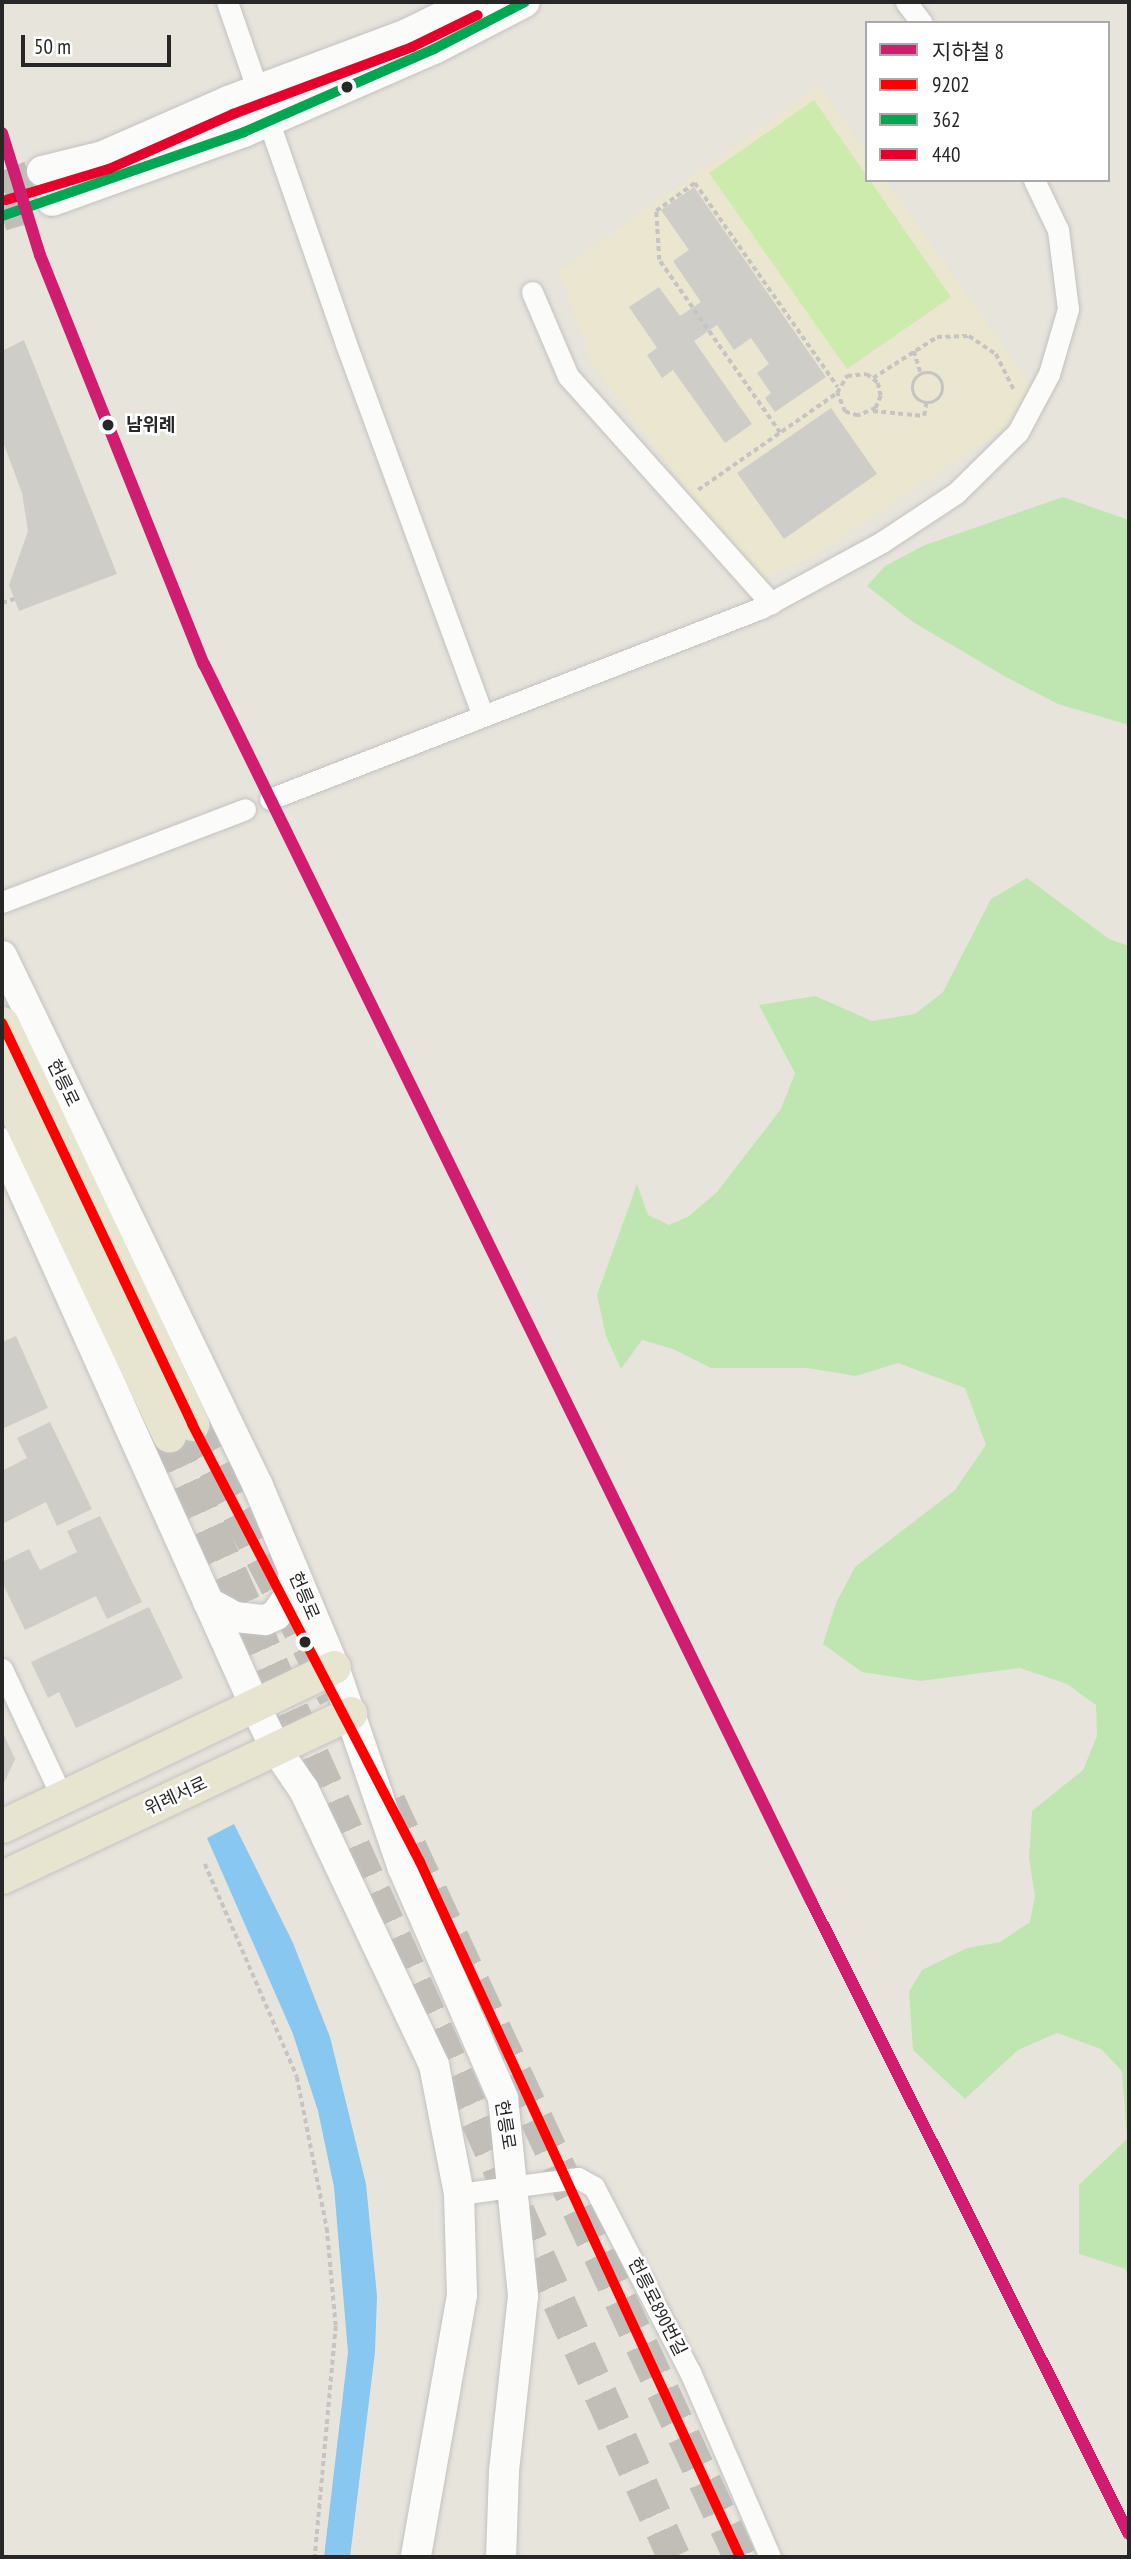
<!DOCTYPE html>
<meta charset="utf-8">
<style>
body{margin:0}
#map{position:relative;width:1131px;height:2559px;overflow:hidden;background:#e7e4dc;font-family:"PT Sans Narrow","Noto Sans KR",sans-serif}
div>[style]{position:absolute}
.education>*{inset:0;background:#ebe6cf}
.green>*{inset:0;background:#bfe6b1}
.pitch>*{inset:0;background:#ccebad}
.water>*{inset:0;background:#87c7f0}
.building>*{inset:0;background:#cfcdc7}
.secondary-tunnel>*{height:30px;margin-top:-15px;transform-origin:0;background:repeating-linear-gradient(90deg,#c1beb8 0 30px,transparent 0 45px)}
.primary-tunnel>*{height:33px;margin-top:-16.5px;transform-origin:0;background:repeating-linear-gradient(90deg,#c1beb8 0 33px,transparent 0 50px)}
.path>*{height:3.5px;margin-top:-1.75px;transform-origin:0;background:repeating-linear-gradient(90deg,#c5c4c3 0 5px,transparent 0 8.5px)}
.path>.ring{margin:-1.75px;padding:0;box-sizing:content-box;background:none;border:3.5px solid #c5c4c3;border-radius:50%}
.roads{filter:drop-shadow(0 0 2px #c3c2c2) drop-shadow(0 0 2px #c3c2c2)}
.street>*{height:21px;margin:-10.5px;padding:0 10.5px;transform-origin:10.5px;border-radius:10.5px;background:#fbfbfa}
.secondary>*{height:30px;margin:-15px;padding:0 15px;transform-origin:15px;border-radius:15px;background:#fbfbfa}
.primary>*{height:33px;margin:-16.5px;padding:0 16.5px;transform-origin:16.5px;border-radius:16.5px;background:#e7e4d0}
.bus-1>*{height:10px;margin:-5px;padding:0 5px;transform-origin:5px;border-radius:5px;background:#f00}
.bus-2>*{height:10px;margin:-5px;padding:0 5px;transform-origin:5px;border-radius:5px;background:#00a651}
.bus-3>*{height:10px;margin:-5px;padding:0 5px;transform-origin:5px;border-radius:5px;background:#e4002b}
.metro-1>*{height:12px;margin:-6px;padding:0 6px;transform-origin:6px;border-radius:6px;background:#d11d70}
.dots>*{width:19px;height:19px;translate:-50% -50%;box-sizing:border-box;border:4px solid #fff;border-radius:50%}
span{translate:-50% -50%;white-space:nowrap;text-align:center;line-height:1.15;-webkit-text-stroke:5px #fff;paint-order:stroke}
.stop-label{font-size:18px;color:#272727;font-weight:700}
.left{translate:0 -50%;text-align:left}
.street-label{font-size:18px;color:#272727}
.frame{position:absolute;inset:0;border:4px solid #272727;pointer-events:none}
.legend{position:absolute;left:865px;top:21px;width:245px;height:161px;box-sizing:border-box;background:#fff;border:2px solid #a9a9a9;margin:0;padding:9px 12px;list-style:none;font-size:21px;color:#272727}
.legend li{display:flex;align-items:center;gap:14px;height:35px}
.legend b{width:35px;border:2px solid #a9a9a9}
.scale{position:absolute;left:21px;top:35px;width:150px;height:32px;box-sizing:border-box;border:4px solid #272727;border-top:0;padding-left:9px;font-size:21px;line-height:24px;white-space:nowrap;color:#272727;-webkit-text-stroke:5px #fff;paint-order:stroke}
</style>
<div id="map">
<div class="education">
<i style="clip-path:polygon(819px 86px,867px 153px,867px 180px,886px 180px,1043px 403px,813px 557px,756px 582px,590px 361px,559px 271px)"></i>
</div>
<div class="green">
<i style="clip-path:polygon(1063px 497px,1129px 520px,1129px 725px,1058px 704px,1006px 677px,913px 622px,867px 586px,885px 566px,925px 545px)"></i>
<i style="clip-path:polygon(1027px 878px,1109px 939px,1129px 946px,1129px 2282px,1126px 2269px,1079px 2254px,1079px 2185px,1127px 2139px,1122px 2071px,1101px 2049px,1057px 2033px,1018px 2050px,965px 2099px,913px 2050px,909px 1992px,922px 1970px,967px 1948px,1000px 1942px,1030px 1922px,1035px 1896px,1029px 1858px,1032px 1811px,1083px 1770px,1097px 1736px,1096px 1705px,1067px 1684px,1020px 1668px,920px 1681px,862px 1672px,823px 1644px,836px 1603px,855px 1567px,955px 1490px,986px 1445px,965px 1388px,898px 1363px,856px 1376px,807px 1368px,711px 1368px,673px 1349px,642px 1340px,621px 1369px,606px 1336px,597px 1295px,637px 1184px,648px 1215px,669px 1225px,689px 1216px,717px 1192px,781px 1109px,795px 1073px,759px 1005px,815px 996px,872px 1021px,915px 1014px,943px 992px,991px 899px)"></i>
</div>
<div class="pitch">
<i style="clip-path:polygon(814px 100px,951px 297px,847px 369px,709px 173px)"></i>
</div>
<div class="water">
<i style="clip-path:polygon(234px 1824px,293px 1943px,330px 2037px,366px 2184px,377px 2296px,375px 2352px,350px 2557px,324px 2557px,348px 2352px,334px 2187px,318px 2111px,293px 2034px,207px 1838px)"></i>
</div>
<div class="building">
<i style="clip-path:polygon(694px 187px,826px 377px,775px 412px,765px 398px,771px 393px,757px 373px,769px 364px,751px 338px,734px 350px,717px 325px,694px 341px,752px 424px,725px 443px,673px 370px,662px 378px,647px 355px,657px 348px,629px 307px,659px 287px,680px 316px,701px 302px,673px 261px,689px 250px,661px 210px)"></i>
<i style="clip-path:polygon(24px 340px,117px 574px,19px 611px,9px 585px,28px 531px,22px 493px,2px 439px,2px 351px)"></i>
<i style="clip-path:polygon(831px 408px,877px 474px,784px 539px,737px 473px)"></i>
<i style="clip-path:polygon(16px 1336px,48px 1408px,2px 1429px,2px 1342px)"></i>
<i style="clip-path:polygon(50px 1422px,92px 1509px,57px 1526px,46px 1502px,2px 1524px,2px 1471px,27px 1458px,17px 1438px)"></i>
<i style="clip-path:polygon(100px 1516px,142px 1602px,107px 1619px,96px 1596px,25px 1630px,2px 1582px,2px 1562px,29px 1549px,40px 1570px,77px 1552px,67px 1531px)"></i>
<i style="clip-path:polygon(149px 1607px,183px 1678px,76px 1728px,59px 1692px,48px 1698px,31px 1662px)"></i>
<i style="clip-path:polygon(2px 1731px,15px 1759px,2px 1787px)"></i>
</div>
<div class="secondary-tunnel">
<i style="left:2px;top:187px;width:43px;rotate:-21.8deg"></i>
<i style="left:2px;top:216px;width:52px;rotate:-16.7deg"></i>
</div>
<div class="primary-tunnel">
<i style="left:192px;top:1424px;width:308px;rotate:62.4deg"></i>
<i style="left:169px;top:1436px;width:1229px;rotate:65.75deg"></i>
<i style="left:389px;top:1801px;width:834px;rotate:65.1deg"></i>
</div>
<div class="path">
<i style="left:914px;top:351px;width:24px;rotate:73deg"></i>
<i class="ring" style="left:913px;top:373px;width:26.5px;height:26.5px"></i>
<i style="left:873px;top:378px;width:76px;rotate:-32.6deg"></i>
<i style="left:937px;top:337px;width:32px;rotate:-2deg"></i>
<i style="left:969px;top:336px;width:32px;rotate:34deg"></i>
<i style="left:996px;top:354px;width:42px;rotate:63.4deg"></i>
<i style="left:873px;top:411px;width:51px;rotate:5.6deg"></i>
<i style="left:924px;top:416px;width:13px;rotate:-81deg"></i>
<i style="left:780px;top:433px;width:211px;rotate:-125deg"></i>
<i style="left:659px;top:260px;width:49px;rotate:-93.5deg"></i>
<i style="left:656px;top:211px;width:48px;rotate:-35.7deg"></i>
<i style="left:695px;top:183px;width:249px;rotate:55deg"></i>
<i style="left:698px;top:490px;width:169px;rotate:-34.9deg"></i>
<i style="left:837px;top:393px;width:20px;rotate:-60deg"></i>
<i style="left:847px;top:376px;width:20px;rotate:-6deg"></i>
<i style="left:867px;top:374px;width:14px;rotate:39deg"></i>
<i style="left:878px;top:383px;width:13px;rotate:77deg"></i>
<i style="left:881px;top:396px;width:13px;rotate:113deg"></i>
<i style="left:876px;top:408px;width:20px;rotate:156deg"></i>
<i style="left:858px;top:416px;width:14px;rotate:-163deg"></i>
<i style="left:845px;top:412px;width:21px;rotate:-113deg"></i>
<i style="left:2px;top:603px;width:13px;rotate:-18deg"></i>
<i style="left:205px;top:1864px;width:232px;rotate:66.6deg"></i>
<i style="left:297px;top:2077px;width:154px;rotate:78.8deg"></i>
<i style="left:327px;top:2228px;width:98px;rotate:84.8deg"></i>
<i style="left:336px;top:2326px;width:232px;rotate:95.2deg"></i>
</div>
<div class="roads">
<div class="street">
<i style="left:227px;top:2px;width:362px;rotate:70.8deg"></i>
<i style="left:346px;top:344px;width:393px;rotate:69.8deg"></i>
<i style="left:906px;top:2px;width:26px;rotate:53deg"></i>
<i style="left:532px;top:292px;width:91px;rotate:66.8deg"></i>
<i style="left:568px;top:376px;width:305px;rotate:48.2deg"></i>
<i style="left:270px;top:799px;width:527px;rotate:-21.26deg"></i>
<i style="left:761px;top:608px;width:138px;rotate:-28.6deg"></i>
<i style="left:882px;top:542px;width:89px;rotate:-33.5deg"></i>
<i style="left:956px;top:493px;width:87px;rotate:-44.5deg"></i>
<i style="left:1018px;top:432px;width:66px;rotate:-61.9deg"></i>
<i style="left:1049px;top:374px;width:68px;rotate:-73.7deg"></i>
<i style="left:1068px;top:309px;width:80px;rotate:-97.2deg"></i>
<i style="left:1058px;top:230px;width:55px;rotate:-115.6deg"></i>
<i style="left:2px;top:902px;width:260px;rotate:-20.9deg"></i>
<i style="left:2px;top:1669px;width:141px;rotate:64.9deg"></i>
<i style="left:459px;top:2194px;width:120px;rotate:-7.7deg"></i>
<i style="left:578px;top:2178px;width:18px;rotate:29deg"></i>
<i style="left:594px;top:2187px;width:208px;rotate:62.6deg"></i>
<i style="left:690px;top:2372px;width:202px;rotate:66.6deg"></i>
</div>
<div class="secondary">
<i style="left:42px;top:171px;width:63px;rotate:-13.8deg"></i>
<i style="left:103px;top:156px;width:137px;rotate:-23.7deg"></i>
<i style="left:228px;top:101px;width:191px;rotate:-20.5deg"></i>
<i style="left:407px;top:34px;width:72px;rotate:-26.2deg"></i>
<i style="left:52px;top:201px;width:204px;rotate:-19.8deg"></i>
<i style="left:244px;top:132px;width:207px;rotate:-23.6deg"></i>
<i style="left:434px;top:49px;width:102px;rotate:-27.3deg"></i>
<i style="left:2px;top:956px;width:589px;rotate:64.22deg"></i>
<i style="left:258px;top:1486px;width:196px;rotate:67.2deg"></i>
<i style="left:334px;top:1667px;width:213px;rotate:71.1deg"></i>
<i style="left:403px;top:1868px;width:251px;rotate:66.5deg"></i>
<i style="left:503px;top:2098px;width:199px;rotate:84.2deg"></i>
<i style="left:523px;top:2296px;width:177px;rotate:96.2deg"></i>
<i style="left:504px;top:2472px;width:85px;rotate:92deg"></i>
<i style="left:2px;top:1143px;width:619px;rotate:65.79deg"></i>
<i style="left:256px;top:1708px;width:46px;rotate:64deg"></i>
<i style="left:276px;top:1749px;width:50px;rotate:55.7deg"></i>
<i style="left:304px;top:1790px;width:304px;rotate:64.7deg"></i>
<i style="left:434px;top:2065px;width:131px;rotate:79deg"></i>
<i style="left:459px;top:2194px;width:101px;rotate:88.3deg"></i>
<i style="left:462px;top:2295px;width:266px;rotate:100deg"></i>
<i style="left:208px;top:1602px;width:31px;rotate:29deg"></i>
<i style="left:235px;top:1617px;width:30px;rotate:6deg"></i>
<i style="left:265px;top:1620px;width:12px;rotate:-24deg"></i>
<i style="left:276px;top:1615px;width:27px;rotate:-56deg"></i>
<i style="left:291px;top:1593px;width:21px;rotate:-82deg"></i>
</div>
<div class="primary">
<i style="left:2px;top:1023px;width:444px;rotate:64.6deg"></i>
<i style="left:2px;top:1082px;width:391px;rotate:64.7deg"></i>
<i style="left:2px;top:1826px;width:368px;rotate:-25.6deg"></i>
<i style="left:2px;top:1877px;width:385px;rotate:-25.2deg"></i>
</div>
</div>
<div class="bus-1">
<i style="left:2px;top:1023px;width:444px;rotate:64.6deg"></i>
<i style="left:192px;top:1424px;width:494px;rotate:62.5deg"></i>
<i style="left:420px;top:1862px;width:765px;rotate:65.28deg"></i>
</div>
<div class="bus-2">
<i style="left:2px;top:216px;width:256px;rotate:-19.1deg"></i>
<i style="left:244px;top:132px;width:207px;rotate:-23.6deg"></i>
<i style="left:434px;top:49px;width:102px;rotate:-27.3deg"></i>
</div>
<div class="bus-3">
<i style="left:6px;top:200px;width:108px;rotate:-16.8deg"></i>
<i style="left:109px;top:169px;width:136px;rotate:-23.9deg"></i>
<i style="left:233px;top:114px;width:191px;rotate:-20.5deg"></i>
<i style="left:412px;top:47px;width:73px;rotate:-25.9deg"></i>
</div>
<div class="metro-1">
<i style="left:2px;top:133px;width:128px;rotate:72.7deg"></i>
<i style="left:40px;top:255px;width:441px;rotate:68.2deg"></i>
<i style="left:204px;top:664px;width:1378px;rotate:63.86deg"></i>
<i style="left:811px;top:1901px;width:708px;rotate:63.33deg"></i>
</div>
<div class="dots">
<i style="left:347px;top:87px;background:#272727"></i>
<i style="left:108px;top:425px;background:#272727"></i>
<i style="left:305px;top:1642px;background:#272727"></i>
</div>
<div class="stop-label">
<span class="left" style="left:126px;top:425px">남위례</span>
</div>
<div class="street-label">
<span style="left:63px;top:1083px;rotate:64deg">헌릉로</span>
<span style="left:304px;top:1596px;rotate:67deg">헌릉로</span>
<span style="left:176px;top:1796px;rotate:-25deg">위례서로</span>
<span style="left:505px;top:2125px;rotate:81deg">헌릉로</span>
<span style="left:657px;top:2307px;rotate:63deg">헌릉로890번길</span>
</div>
<div class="frame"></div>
<ul class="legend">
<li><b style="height:9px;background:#d11d70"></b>지하철 8</li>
<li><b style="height:9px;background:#f00"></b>9202</li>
<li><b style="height:9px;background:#00a651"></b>362</li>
<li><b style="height:9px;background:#e4002b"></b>440</li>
</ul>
<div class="scale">50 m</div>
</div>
